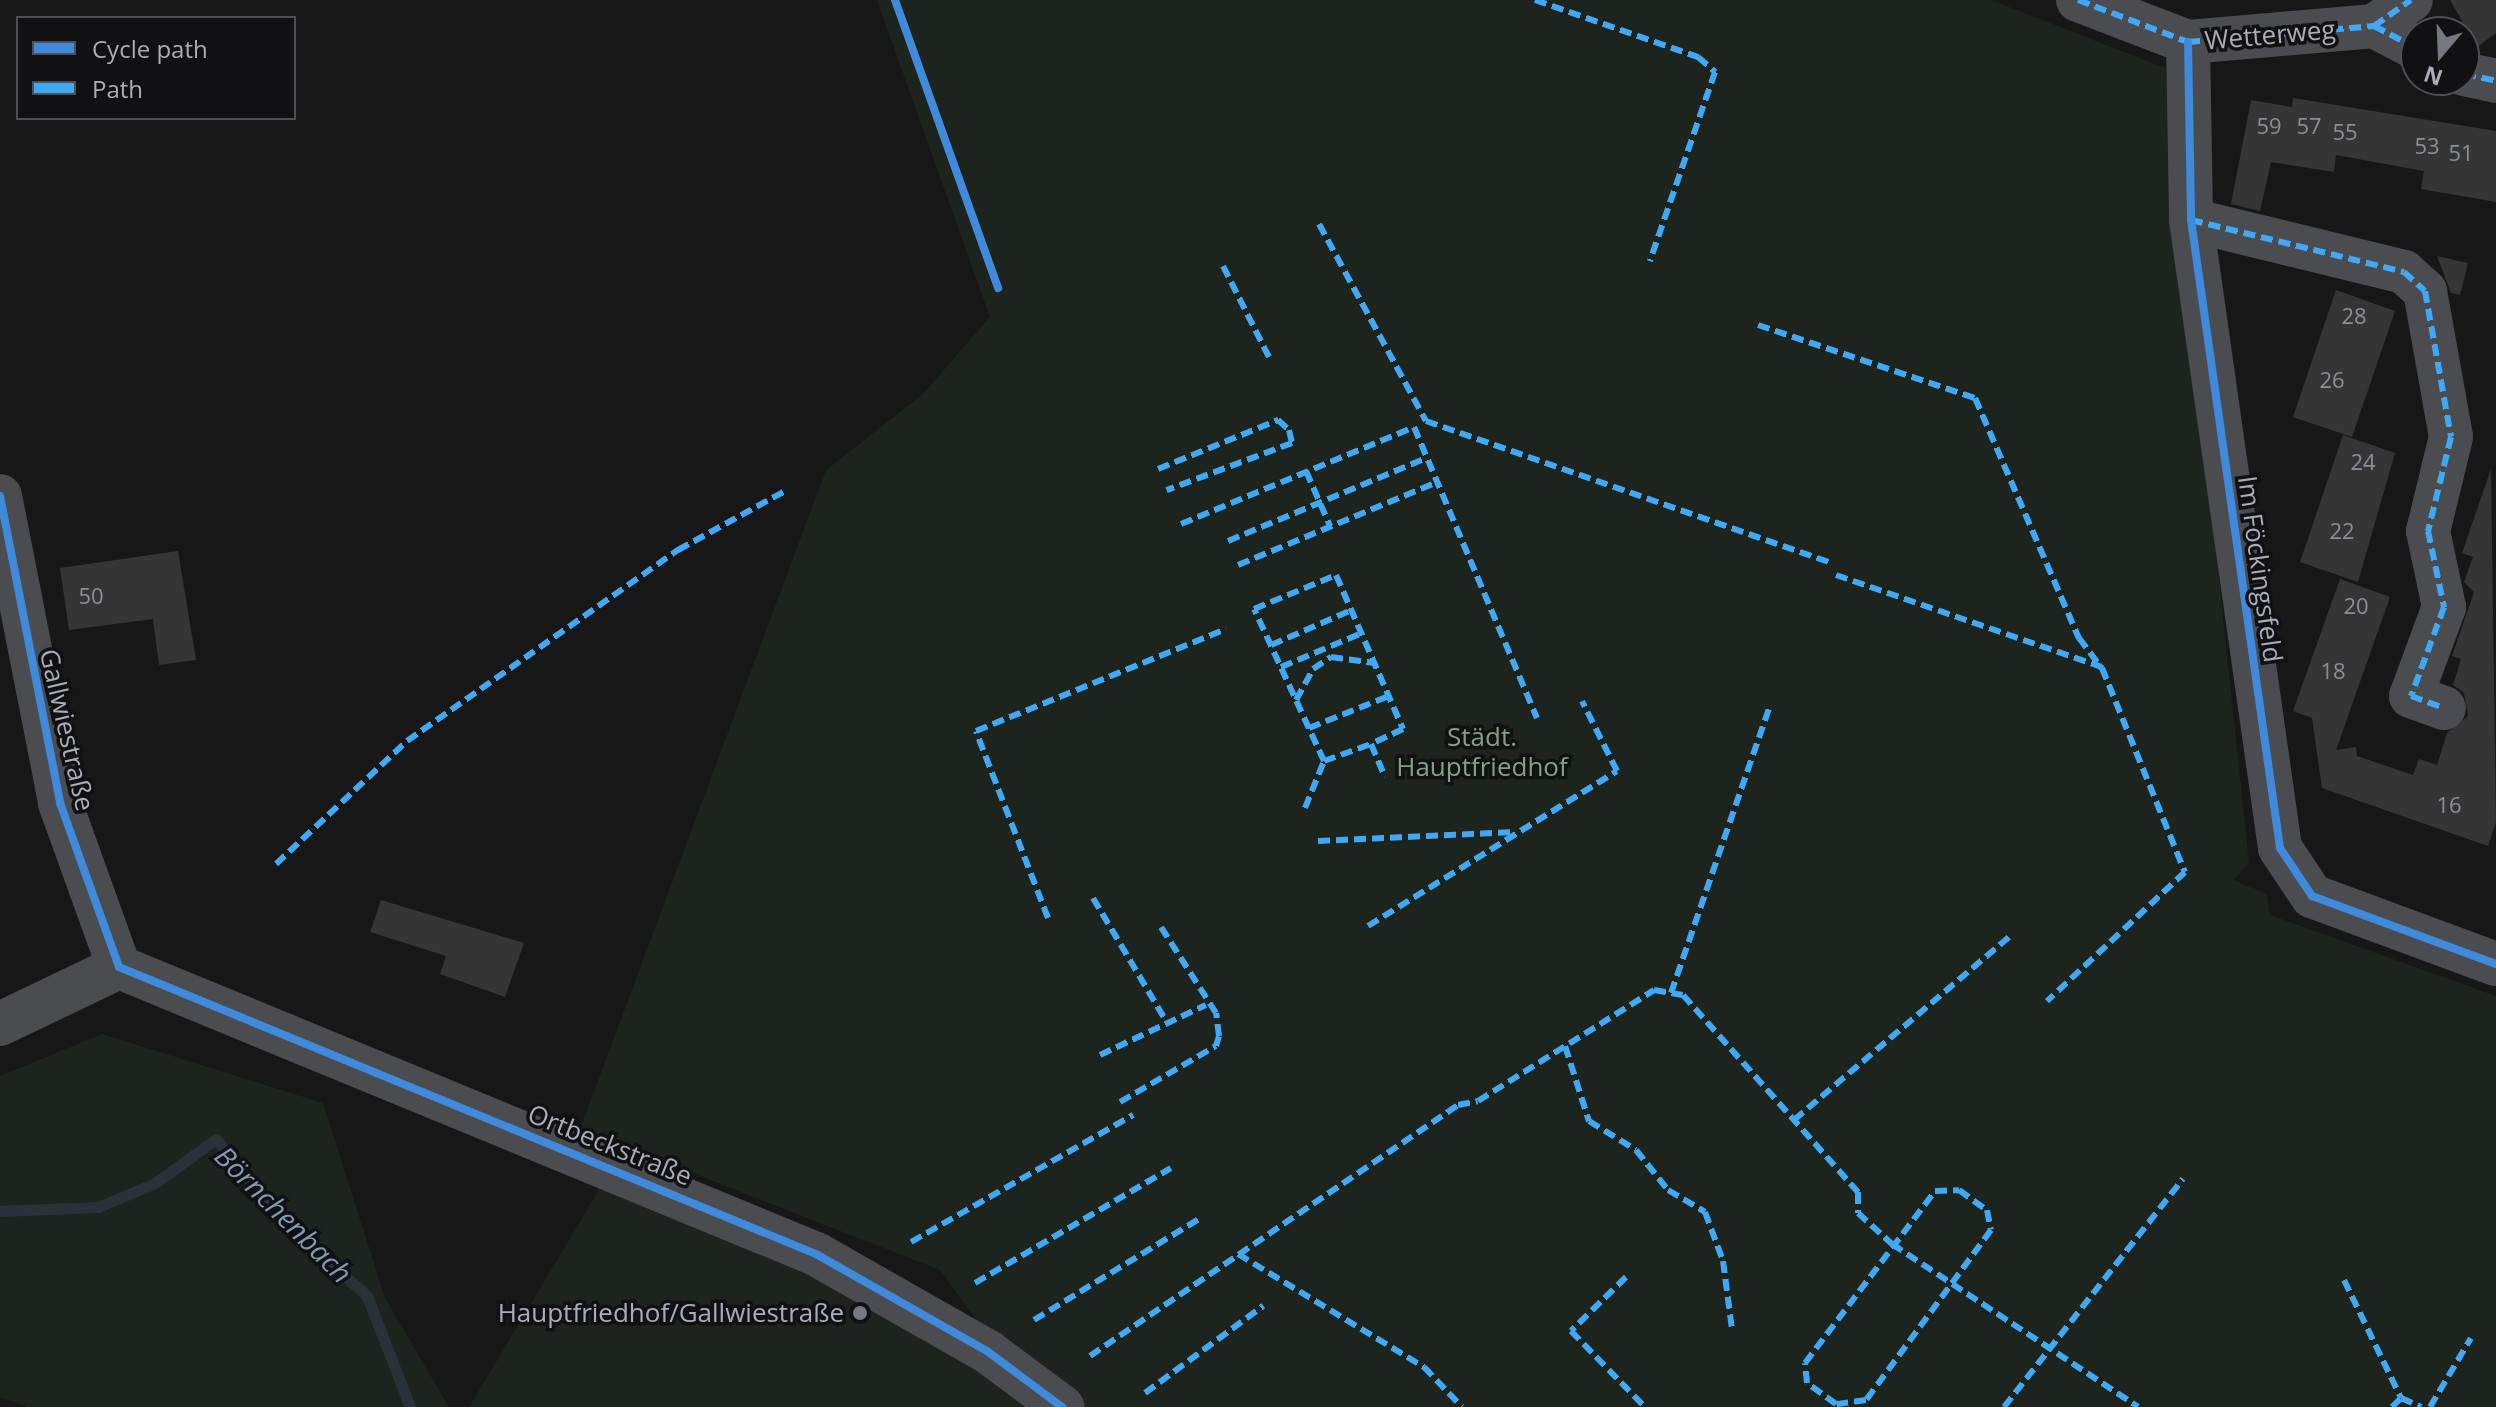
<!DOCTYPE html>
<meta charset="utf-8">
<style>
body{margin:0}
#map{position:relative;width:2496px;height:1407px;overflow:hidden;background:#171717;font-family:"Open Sans",sans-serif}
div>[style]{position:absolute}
.green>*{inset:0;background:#1d241e}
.stream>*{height:11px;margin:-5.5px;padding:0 5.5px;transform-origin:5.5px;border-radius:5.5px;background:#2a3239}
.building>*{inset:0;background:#353536}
.minor>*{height:44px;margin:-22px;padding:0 22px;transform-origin:22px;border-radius:22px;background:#4b4c50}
.quiet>*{height:6px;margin-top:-3px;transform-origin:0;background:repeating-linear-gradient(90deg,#3fa9f5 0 12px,transparent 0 18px)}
.cycleway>*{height:8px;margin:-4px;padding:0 4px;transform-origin:4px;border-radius:4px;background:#408adc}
.dots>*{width:22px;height:22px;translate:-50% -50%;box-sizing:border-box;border:4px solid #111113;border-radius:50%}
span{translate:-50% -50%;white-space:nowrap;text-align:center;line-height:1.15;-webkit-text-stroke:7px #111113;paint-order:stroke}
.number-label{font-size:22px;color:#8b8f98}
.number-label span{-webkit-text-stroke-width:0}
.street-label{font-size:26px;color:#a8adb8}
.park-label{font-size:26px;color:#7fa381}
.poi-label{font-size:26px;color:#a8adb8}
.right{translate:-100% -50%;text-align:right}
.water-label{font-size:28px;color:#7f9bb3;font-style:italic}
.legend{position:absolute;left:16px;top:16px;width:280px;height:104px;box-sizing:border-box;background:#111113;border:2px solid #4d4f55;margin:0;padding:10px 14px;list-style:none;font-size:24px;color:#a8adb8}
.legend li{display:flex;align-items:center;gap:16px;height:40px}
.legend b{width:40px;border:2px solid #4d4f55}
.north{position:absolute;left:2400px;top:16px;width:80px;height:80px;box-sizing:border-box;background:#111113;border:2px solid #4d4f55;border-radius:50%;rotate:199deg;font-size:22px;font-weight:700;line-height:32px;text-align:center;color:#a8adb8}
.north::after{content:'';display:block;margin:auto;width:28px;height:36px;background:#757880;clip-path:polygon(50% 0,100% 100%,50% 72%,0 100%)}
</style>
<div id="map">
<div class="green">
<i style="clip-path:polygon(877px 0,1991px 0,2165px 68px,2249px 863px,2233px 880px,2267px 894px,2270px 915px,2496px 996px,2496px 1407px,1080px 1407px,994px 1344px,940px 1270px,580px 1129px,826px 470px,923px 394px,990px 317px)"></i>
<i style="clip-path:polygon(102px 1034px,323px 1103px,385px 1298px,449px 1407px,27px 1407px,0 1397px,0 1076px)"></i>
<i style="clip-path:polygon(612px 1168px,1052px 1407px,469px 1407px)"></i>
</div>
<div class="stream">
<i style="left:0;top:1211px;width:98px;rotate:-2.3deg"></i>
<i style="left:98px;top:1207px;width:62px;rotate:-22.8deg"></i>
<i style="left:155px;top:1183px;width:75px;rotate:-35.8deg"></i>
<i style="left:216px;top:1139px;width:85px;rotate:52.2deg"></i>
<i style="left:268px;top:1206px;width:134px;rotate:42.3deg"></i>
<i style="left:367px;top:1296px;width:119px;rotate:68.8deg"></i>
</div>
<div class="building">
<i style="clip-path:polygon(2450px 0,2496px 0,2496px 33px,2477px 47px)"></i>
<i style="clip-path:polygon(2293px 98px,2496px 131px,2496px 202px,2421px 189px,2424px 171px,2336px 155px,2334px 172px,2271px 162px,2260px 211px,2231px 204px,2251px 100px,2292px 107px)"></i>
<i style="clip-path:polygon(2437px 256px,2468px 263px,2460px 295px,2451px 293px)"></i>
<i style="clip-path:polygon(2336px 290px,2395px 311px,2352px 437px,2293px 417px)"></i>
<i style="clip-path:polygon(2343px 435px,2395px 453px,2358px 582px,2300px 562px)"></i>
<i style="clip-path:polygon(2491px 469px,2496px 822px,2488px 846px,2322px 788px,2312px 718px,2293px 711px,2340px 579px,2390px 597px,2336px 750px,2356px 747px,2357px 756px,2413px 775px,2419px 759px,2437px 765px,2447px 733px,2468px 716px,2464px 693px,2453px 685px,2461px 659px,2452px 656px,2474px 592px,2464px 582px,2473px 557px,2462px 553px)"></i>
<i style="clip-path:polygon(178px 551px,196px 660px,159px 665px,153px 619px,69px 630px,60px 568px)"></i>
<i style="clip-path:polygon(381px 900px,524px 943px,505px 997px,440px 974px,446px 956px,370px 932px)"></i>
</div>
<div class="minor">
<i style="left:2078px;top:0;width:118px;rotate:20.9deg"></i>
<i style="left:2188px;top:42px;width:187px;rotate:-4.9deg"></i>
<i style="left:2374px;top:26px;width:45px;rotate:-35.1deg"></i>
<i style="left:2374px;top:26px;width:47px;rotate:27.6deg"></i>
<i style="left:2188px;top:42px;width:178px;rotate:89deg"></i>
<i style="left:2191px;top:220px;width:634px;rotate:81.93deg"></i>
<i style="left:2280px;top:848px;width:58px;rotate:56.3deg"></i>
<i style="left:2312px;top:896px;width:196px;rotate:20.3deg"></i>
<i style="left:2464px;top:74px;width:33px;rotate:12deg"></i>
<i style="left:2191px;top:220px;width:219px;rotate:13.7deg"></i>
<i style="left:2404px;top:272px;width:28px;rotate:42deg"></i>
<i style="left:2425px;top:291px;width:148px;rotate:79.9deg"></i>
<i style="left:2451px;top:437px;width:97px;rotate:103.7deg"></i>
<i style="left:2428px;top:531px;width:78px;rotate:78.1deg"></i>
<i style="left:2444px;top:607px;width:95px;rotate:110.3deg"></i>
<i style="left:2411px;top:696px;width:35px;rotate:20deg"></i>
<i style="left:0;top:496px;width:313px;rotate:78.9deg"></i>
<i style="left:60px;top:803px;width:174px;rotate:70.2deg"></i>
<i style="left:119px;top:967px;width:754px;rotate:22.38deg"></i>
<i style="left:816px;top:1254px;width:197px;rotate:29.6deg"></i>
<i style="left:987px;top:1351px;width:94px;rotate:36.7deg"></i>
<i style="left:0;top:1024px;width:132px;rotate:-25.6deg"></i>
</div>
<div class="quiet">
<i style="left:1535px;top:0;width:173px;rotate:19.3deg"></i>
<i style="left:1698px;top:57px;width:23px;rotate:41deg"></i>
<i style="left:1715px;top:72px;width:200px;rotate:109deg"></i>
<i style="left:2078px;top:0;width:118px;rotate:20.9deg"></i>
<i style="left:2188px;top:42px;width:187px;rotate:-4.9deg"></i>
<i style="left:2374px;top:26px;width:45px;rotate:-35.1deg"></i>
<i style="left:2374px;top:26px;width:47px;rotate:27.6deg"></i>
<i style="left:2464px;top:74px;width:33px;rotate:12deg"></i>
<i style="left:2191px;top:220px;width:219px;rotate:13.7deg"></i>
<i style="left:2404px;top:272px;width:28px;rotate:42deg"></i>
<i style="left:2425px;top:291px;width:148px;rotate:79.9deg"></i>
<i style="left:2451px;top:437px;width:97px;rotate:103.7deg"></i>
<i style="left:2428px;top:531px;width:78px;rotate:78.1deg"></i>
<i style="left:2444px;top:607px;width:95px;rotate:110.3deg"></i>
<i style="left:2411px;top:696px;width:35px;rotate:20deg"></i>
<i style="left:1319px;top:224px;width:224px;rotate:61.5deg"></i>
<i style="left:1426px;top:421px;width:429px;rotate:19.3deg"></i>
<i style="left:1223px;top:266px;width:102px;rotate:63.2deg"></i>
<i style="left:1758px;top:325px;width:229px;rotate:18.6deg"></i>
<i style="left:1975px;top:398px;width:262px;rotate:66.6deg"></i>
<i style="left:2079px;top:638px;width:38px;rotate:53deg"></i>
<i style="left:2102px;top:668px;width:220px;rotate:67.9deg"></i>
<i style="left:2185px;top:872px;width:189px;rotate:136.9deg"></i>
<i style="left:1158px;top:469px;width:130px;rotate:-22.2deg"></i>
<i style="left:1278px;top:420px;width:15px;rotate:42deg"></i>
<i style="left:1289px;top:430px;width:13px;rotate:77deg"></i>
<i style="left:1292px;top:443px;width:134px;rotate:159.4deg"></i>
<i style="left:1306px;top:471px;width:60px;rotate:66.4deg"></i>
<i style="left:1181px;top:524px;width:252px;rotate:-22.6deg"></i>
<i style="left:1414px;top:427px;width:316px;rotate:67.1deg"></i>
<i style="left:1228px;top:541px;width:215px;rotate:-22.7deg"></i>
<i style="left:1238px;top:565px;width:216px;rotate:-22.6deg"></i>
<i style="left:1836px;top:575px;width:281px;rotate:19.1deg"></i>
<i style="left:1271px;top:645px;width:88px;rotate:-23.4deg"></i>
<i style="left:1281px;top:667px;width:88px;rotate:-22.8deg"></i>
<i style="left:1296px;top:700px;width:35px;rotate:-61deg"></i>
<i style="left:1313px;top:669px;width:22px;rotate:-34deg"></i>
<i style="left:1331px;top:657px;width:44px;rotate:7.8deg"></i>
<i style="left:1309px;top:728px;width:86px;rotate:-21.8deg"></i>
<i style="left:1324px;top:761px;width:50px;rotate:-19.9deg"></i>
<i style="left:1305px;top:808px;width:51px;rotate:-68deg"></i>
<i style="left:1324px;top:761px;width:167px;rotate:-114.7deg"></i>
<i style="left:1254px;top:609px;width:89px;rotate:-22.5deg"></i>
<i style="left:1336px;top:575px;width:168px;rotate:66.5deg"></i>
<i style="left:1403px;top:729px;width:35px;rotate:155deg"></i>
<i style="left:1371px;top:744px;width:36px;rotate:67deg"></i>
<i style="left:1318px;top:841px;width:197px;rotate:-2.6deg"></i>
<i style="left:276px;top:864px;width:180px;rotate:-43.2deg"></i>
<i style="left:407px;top:741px;width:332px;rotate:-35.2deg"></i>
<i style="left:678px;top:550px;width:122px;rotate:-28.9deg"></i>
<i style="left:1093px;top:898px;width:143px;rotate:59.3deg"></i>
<i style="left:1048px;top:918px;width:200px;rotate:-111.1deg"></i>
<i style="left:976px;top:731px;width:270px;rotate:-22.2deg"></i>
<i style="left:1368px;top:926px;width:293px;rotate:-31.9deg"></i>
<i style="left:1617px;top:771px;width:78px;rotate:-116.6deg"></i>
<i style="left:1671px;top:993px;width:301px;rotate:-71deg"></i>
<i style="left:1565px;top:1046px;width:79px;rotate:72.3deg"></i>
<i style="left:1589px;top:1121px;width:55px;rotate:31.7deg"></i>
<i style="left:1636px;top:1150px;width:51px;rotate:51.3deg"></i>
<i style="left:1668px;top:1190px;width:43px;rotate:30.7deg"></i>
<i style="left:1705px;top:1212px;width:52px;rotate:69.8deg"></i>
<i style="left:1723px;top:1261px;width:69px;rotate:82.5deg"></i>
<i style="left:1100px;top:1055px;width:117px;rotate:-25.3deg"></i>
<i style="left:1120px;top:1102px;width:111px;rotate:-30.3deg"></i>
<i style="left:1216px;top:1046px;width:10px;rotate:-73deg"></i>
<i style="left:1219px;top:1036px;width:23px;rotate:-97deg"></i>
<i style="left:1216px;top:1013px;width:102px;rotate:-122.6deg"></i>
<i style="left:1794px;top:1120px;width:285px;rotate:-40.4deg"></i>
<i style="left:1959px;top:1190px;width:34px;rotate:36deg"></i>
<i style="left:1987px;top:1210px;width:20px;rotate:79deg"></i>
<i style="left:1991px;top:1230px;width:211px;rotate:126.3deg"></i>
<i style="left:1866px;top:1400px;width:30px;rotate:172deg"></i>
<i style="left:1836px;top:1404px;width:36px;rotate:-144deg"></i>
<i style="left:1807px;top:1383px;width:20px;rotate:-96deg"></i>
<i style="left:1805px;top:1363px;width:216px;rotate:-52.9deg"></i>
<i style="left:1935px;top:1191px;width:24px;rotate:-2deg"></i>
<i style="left:911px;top:1242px;width:256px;rotate:-29.8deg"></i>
<i style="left:1238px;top:1254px;width:218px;rotate:31.3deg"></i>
<i style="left:1424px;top:1367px;width:55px;rotate:46.5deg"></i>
<i style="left:1626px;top:1277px;width:77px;rotate:135.5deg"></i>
<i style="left:1571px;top:1331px;width:106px;rotate:45.8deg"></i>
<i style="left:2344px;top:1280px;width:131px;rotate:64.2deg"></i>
<i style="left:975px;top:1283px;width:227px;rotate:-30.4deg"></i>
<i style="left:1034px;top:1320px;width:197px;rotate:-31.5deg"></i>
<i style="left:1090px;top:1356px;width:445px;rotate:-34.3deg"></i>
<i style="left:1458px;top:1105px;width:20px;rotate:-11deg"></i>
<i style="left:1478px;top:1101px;width:208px;rotate:-32.2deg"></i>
<i style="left:1654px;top:990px;width:29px;rotate:10deg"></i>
<i style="left:1683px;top:995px;width:264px;rotate:48.4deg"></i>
<i style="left:1858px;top:1192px;width:21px;rotate:90deg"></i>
<i style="left:1858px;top:1213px;width:46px;rotate:42.4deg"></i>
<i style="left:1892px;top:1244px;width:295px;rotate:33.5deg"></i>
<i style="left:1145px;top:1393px;width:147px;rotate:-36.4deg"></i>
<i style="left:2004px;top:1407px;width:290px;rotate:-51.9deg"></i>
<i style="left:2392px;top:1407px;width:13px;rotate:-45deg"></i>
<i style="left:2401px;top:1398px;width:22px;rotate:24deg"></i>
<i style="left:2430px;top:1407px;width:80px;rotate:-59.3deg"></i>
</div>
<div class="cycleway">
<i style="left:895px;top:0;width:306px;rotate:70.3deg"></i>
<i style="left:2188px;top:42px;width:178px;rotate:89deg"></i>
<i style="left:2191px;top:220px;width:634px;rotate:81.93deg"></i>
<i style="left:2280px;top:848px;width:58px;rotate:56.3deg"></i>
<i style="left:2312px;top:896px;width:196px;rotate:20.3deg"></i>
<i style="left:0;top:496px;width:313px;rotate:78.9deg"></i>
<i style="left:60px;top:803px;width:174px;rotate:70.2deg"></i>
<i style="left:119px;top:967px;width:754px;rotate:22.38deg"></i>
<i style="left:816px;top:1254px;width:197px;rotate:29.6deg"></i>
<i style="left:987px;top:1351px;width:94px;rotate:36.7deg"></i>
</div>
<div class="dots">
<i style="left:860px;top:1313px;background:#757880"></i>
</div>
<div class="number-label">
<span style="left:2269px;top:126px">59</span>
<span style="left:2309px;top:126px">57</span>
<span style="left:2345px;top:132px">55</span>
<span style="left:2427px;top:146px">53</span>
<span style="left:2461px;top:153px">51</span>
<span style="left:2354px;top:316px">28</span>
<span style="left:2332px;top:380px">26</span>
<span style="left:2363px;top:462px">24</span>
<span style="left:2342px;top:531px">22</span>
<span style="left:91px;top:596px">50</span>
<span style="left:2356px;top:606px">20</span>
<span style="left:2333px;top:671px">18</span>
<span style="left:2449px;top:805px">16</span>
</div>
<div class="street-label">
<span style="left:2270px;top:35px;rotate:-5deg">Wetterweg</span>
<span style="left:2260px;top:569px;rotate:82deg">Im Föckingsfeld</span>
<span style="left:67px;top:730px;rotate:77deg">Gallwiestraße</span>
<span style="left:610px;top:1145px;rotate:22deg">Ortbeckstraße</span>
</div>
<div class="park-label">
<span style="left:1482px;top:752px">Städt.<br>Hauptfriedhof</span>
</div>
<div class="poi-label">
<span class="right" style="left:844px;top:1313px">Hauptfriedhof/Gallwiestraße</span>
</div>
<div class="water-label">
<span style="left:284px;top:1214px;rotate:45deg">Börnchenbach</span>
</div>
<ul class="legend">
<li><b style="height:10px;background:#408adc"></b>Cycle path</li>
<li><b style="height:10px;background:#3fa9f5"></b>Path</li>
</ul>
<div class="north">N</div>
</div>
